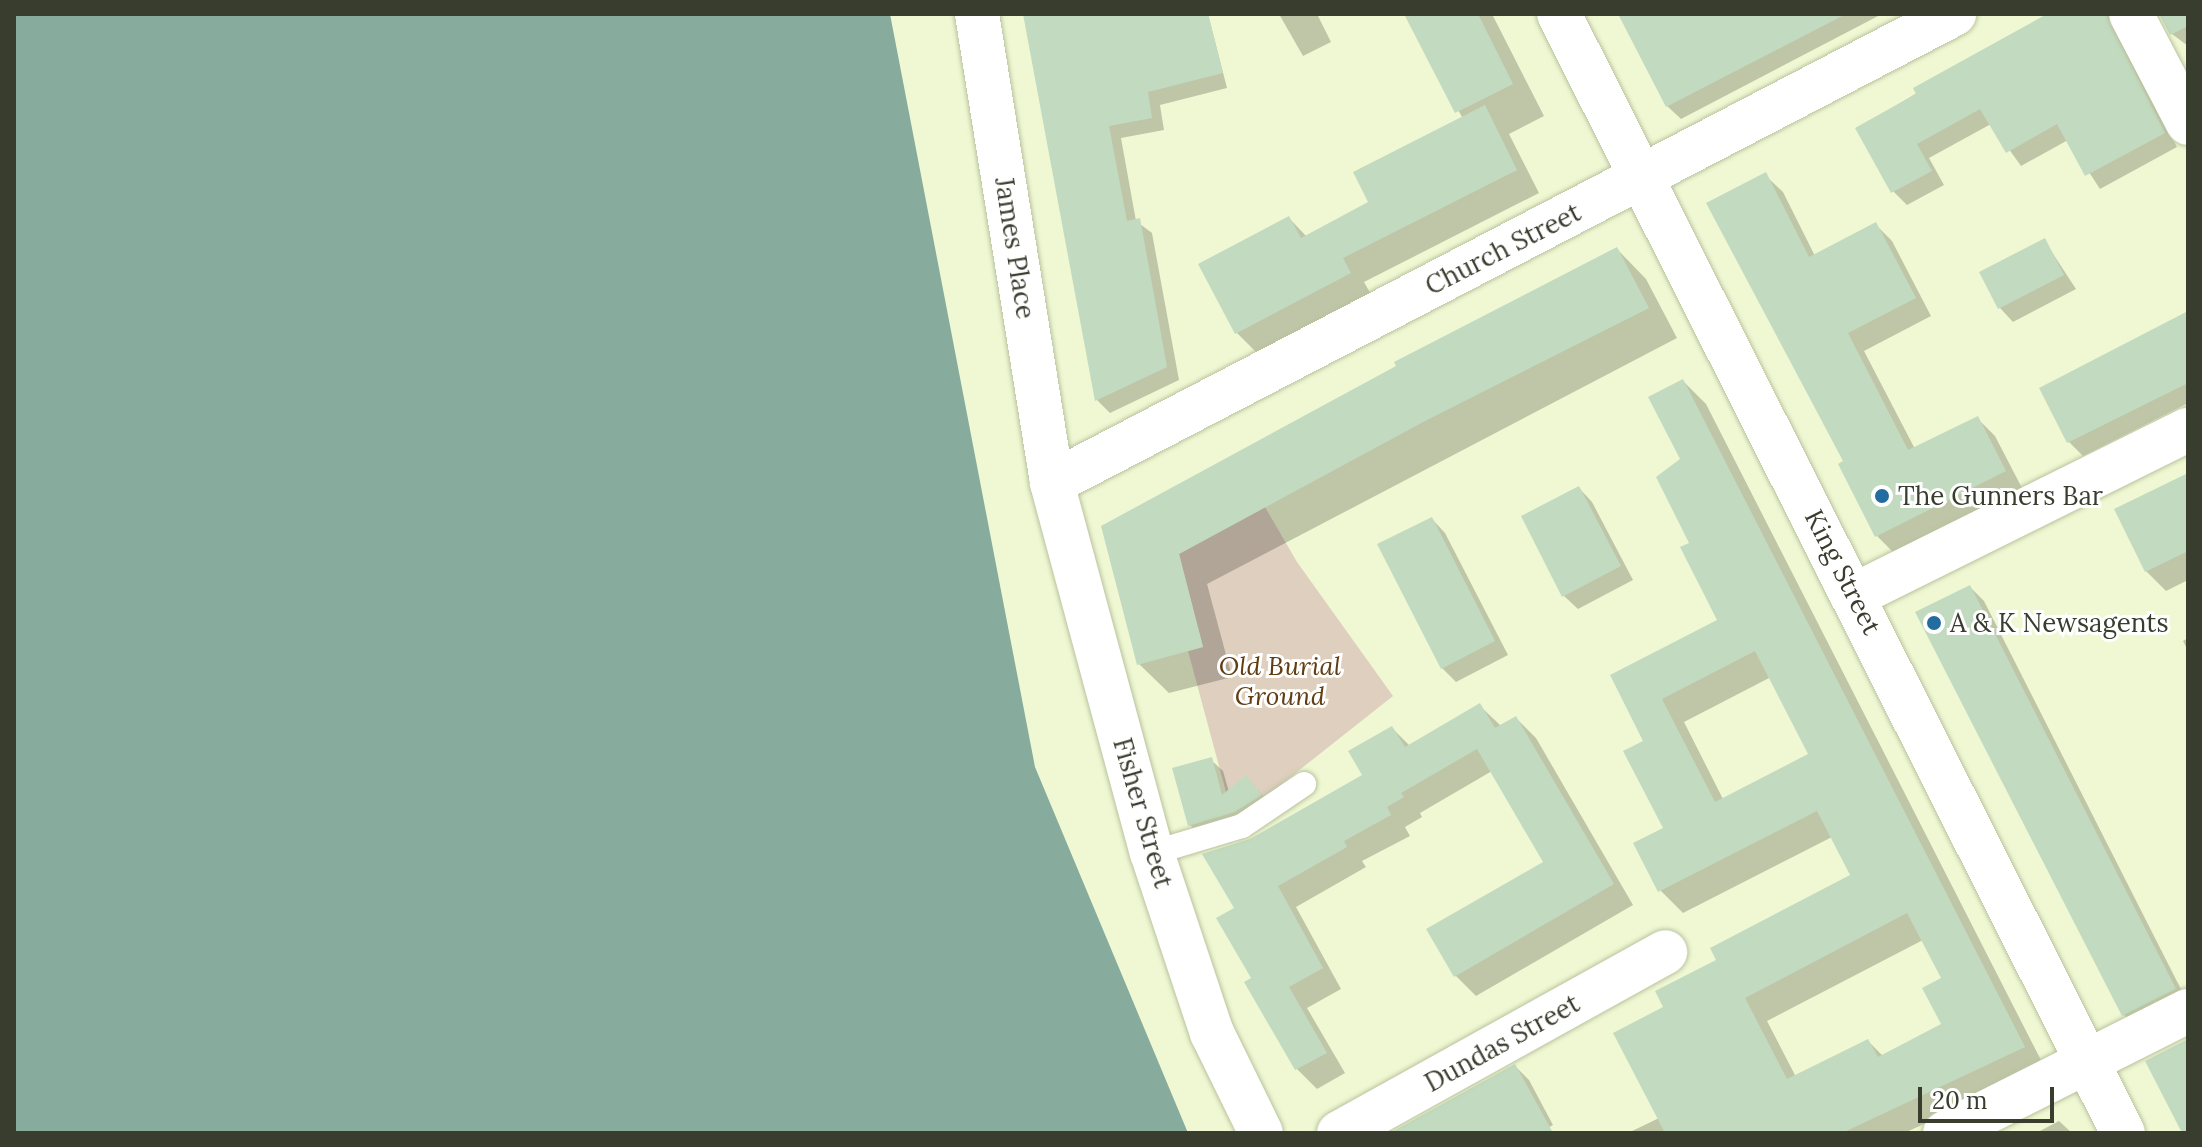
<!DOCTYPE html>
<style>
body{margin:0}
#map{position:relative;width:2202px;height:1147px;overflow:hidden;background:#eff8d3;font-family:Lora,serif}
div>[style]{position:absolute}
.green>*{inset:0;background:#decfbf}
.water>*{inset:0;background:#87ab9d}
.shadow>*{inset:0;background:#0003}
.building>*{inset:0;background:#c2dbc0}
.roads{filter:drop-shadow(0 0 2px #b9c29e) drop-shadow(0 0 2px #b9c29e)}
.service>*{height:24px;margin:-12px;padding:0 12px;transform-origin:12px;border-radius:12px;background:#fff}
.minor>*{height:44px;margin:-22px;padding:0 22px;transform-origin:22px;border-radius:22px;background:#fff}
.dots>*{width:22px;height:22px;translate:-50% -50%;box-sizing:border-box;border:4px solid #fff;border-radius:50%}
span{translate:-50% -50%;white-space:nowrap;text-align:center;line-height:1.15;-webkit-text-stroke:6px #fff;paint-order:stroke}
.street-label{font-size:26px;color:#393d2e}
.poi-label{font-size:26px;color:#393d2e}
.left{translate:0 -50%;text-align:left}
.park-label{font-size:26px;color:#613e12;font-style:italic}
.frame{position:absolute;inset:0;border:16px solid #393d2e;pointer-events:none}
.scale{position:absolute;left:1918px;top:1087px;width:136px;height:36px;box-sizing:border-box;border:4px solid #393d2e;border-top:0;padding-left:10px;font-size:24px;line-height:28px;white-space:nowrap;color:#393d2e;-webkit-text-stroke:6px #fff;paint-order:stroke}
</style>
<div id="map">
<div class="green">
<i style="clip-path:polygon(1265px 507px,1297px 562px,1393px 696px,1264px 798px,1246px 776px,1226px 792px,1188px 651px,1203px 647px,1179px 554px)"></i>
</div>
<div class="water">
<i style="clip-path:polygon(14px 14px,890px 14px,1035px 767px,1188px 1133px,14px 1133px)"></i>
</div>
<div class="shadow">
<i style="clip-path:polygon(1025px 14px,1208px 14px,1227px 88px,1160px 105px,1164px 130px,1121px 138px,1136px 221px,1152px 233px,1179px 380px,1110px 413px,1097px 400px)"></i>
<i style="clip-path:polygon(1279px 14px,1317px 14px,1331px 42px,1303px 56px)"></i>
<i style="clip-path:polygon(1407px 14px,1492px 14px,1544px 116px,1509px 134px,1539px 193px,1364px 282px,1372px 296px,1260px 356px,1237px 333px,1201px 265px,1289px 218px,1307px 237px,1371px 203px,1463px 119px)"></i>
<i style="clip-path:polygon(1620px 14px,1882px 14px,1681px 119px,1667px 106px)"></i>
<i style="clip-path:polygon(2050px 14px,2124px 14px,2122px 41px,2177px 147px,2100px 189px,2068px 140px,2021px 166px,1991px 124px,1929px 158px,1944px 185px,1907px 205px,1893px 191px,1858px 128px)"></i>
<i style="clip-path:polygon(2159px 14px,2188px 14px,2188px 46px,2172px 34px)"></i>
<i style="clip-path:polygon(1765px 175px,1783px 192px,1815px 256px,1875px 224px,1892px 241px,1931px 316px,1864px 351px,1915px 449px,1978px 419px,1995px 436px,2022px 488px,1894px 553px,1877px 536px,1846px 462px)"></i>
<i style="clip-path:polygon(2044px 240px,2076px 289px,2013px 322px,2000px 308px)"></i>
<i style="clip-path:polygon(1617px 249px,1646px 279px,1677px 338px,1207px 584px,1232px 677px,1169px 693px,1139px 664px,1103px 527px)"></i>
<i style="clip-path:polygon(2188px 314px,2188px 403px,2083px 456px,2069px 442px,2041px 389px)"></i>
<i style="clip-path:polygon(evenodd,1683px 381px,1706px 404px,2046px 1070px,1904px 1133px,1628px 1133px,1659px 1118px,1666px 1008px,1718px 961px,1853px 876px,1832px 837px,1683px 913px,1660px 890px,1665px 829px,1646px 742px,1612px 676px,1720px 621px,1692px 544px,1683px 459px,1683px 381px,1771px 677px,1811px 754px,1723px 799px,1684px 722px,1771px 677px,1683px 381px,1923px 940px,1943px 979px,1944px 1025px,1883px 1056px,1868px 1041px,1796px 1077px,1767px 1021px,1923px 940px)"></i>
<i style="clip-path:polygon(2188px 475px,2188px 580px,2166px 591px,2146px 571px)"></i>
<i style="clip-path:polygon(1579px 488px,1592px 502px,1633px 580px,1578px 609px,1564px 596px)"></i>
<i style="clip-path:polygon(1432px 519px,1445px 533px,1508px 655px,1456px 682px,1442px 668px)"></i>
<i style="clip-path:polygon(1970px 587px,1984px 601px,2188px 1003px,2137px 1029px,2124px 1015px)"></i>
<i style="clip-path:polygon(2188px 638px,2188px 651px,2183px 641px)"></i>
<i style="clip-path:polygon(1480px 706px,1500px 725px,1516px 718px,1536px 738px,1633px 905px,1476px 996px,1456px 976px,1428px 930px,1546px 862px,1492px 771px,1420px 813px,1422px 817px,1405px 827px,1410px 836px,1362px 861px,1366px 867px,1296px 907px,1341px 989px,1307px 1008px,1345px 1073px,1317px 1089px,1297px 1069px,1246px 983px,1254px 979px,1237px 908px,1251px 840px,1365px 776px,1392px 728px,1410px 746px)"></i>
<i style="clip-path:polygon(1211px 760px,1223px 771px,1229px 792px,1258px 790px,1272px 807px,1202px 837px,1190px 825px,1175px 770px)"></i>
<i style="clip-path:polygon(1515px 1066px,1529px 1080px,1553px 1125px,1539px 1133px,1393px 1133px)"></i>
<i style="clip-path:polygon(2059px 1121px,2072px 1133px,2036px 1133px)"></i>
</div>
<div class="building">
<i style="clip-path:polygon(1023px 14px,1208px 14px,1223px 73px,1148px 92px,1152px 118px,1109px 126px,1127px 221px,1140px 218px,1167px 367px,1095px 401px)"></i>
<i style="clip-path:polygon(1404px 14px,1478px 14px,1513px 84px,1455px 113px)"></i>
<i style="clip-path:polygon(1618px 14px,1846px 14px,1666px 107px)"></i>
<i style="clip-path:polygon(2047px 14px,2106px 14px,2165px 133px,2085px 176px,2057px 124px,2006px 153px,1980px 109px,1917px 144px,1932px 171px,1891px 193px,1855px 128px,1916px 94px,1913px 88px)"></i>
<i style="clip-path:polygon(2159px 14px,2188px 14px,2188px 26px,2170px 35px)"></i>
<i style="clip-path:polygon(1485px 105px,1517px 170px,1343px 258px,1351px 273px,1235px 334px,1198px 264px,1289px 216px,1301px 238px,1368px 202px,1353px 172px)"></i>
<i style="clip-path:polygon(1766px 172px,1809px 257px,1876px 222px,1916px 298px,1848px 333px,1908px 450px,1978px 416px,2006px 471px,1875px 537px,1838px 464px,1843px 461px,1706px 203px)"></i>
<i style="clip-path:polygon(2045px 238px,2064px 275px,1998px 309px,1979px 272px)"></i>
<i style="clip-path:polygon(1617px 247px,1649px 308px,1425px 421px,1179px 554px,1203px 647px,1137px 665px,1101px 526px,1396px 366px,1394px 362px)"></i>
<i style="clip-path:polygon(2188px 311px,2188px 383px,2067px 443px,2039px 388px)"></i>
<i style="clip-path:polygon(evenodd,1683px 379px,2025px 1047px,1842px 1133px,1665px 1133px,1613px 1033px,1663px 1007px,1655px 991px,1716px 960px,1710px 948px,1850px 875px,1817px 811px,1658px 892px,1633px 843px,1663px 828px,1623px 751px,1643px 741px,1610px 675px,1717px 620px,1680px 547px,1689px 543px,1656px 477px,1680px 459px,1648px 397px,1683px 379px,1755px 651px,1808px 754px,1715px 802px,1662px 699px,1755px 651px,1683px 379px,1907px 913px,1941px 978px,1922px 988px,1941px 1024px,1878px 1057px,1868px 1039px,1787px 1079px,1745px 998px,1907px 913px)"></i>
<i style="clip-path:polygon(2188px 473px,2188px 551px,2145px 572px,2114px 509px)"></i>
<i style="clip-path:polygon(1579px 486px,1621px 566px,1562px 597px,1521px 516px)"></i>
<i style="clip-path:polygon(1432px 517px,1495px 641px,1441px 669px,1377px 544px)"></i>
<i style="clip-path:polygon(1970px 585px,2176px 989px,2122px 1016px,1915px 612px)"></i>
<i style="clip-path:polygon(1480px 703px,1495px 728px,1516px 716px,1614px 884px,1454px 977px,1426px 929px,1543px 862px,1477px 749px,1401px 793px,1404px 797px,1387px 807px,1391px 815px,1344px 841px,1347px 847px,1278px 886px,1323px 968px,1289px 987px,1327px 1053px,1295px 1070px,1244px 982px,1251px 978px,1216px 918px,1234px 908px,1202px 854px,1250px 839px,1362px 775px,1348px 751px,1392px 726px,1405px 747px)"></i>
<i style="clip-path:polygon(1212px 757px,1222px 795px,1246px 775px,1262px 795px,1235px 812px,1188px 826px,1172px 768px)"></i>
<i style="clip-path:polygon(2188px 1039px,2188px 1133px,2182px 1133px,2145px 1061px)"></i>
<i style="clip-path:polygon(1515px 1064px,1553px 1133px,1390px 1133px)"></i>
</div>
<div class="roads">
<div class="service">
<i style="left:1152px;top:853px;width:94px;rotate:-16.7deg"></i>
<i style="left:1242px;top:826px;width:75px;rotate:-34.1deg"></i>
</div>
<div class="minor">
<i style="left:977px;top:14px;width:475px;rotate:80.9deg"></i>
<i style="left:1052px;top:483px;width:383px;rotate:74.9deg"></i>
<i style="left:1152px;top:853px;width:190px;rotate:71.6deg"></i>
<i style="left:1212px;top:1033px;width:111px;rotate:63.9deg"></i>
<i style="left:1559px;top:14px;width:1253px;rotate:63.25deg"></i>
<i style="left:2131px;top:14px;width:123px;rotate:62.4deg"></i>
<i style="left:1052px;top:483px;width:1017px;rotate:-27.47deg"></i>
<i style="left:1855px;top:595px;width:372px;rotate:-26.4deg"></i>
<i style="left:1339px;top:1133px;width:373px;rotate:-29deg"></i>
<i style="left:1945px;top:1133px;width:272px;rotate:-26.7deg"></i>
</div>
</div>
<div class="dots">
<i style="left:1882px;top:496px;background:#226c9f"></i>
<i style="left:1934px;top:623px;background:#226c9f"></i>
</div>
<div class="street-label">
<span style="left:1015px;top:248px;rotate:81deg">James Place</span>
<span style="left:1503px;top:249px;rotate:-27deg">Church Street</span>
<span style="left:1843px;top:572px;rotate:63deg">King Street</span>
<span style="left:1143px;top:813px;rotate:74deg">Fisher Street</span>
<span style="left:1502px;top:1043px;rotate:-29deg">Dundas Street</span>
</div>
<div class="poi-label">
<span class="left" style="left:1898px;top:496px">The Gunners Bar</span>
<span class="left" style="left:1950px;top:623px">A &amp; K Newsagents</span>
</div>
<div class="park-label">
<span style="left:1280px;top:681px">Old Burial<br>Ground</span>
</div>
<div class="frame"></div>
<div class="scale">20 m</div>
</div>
